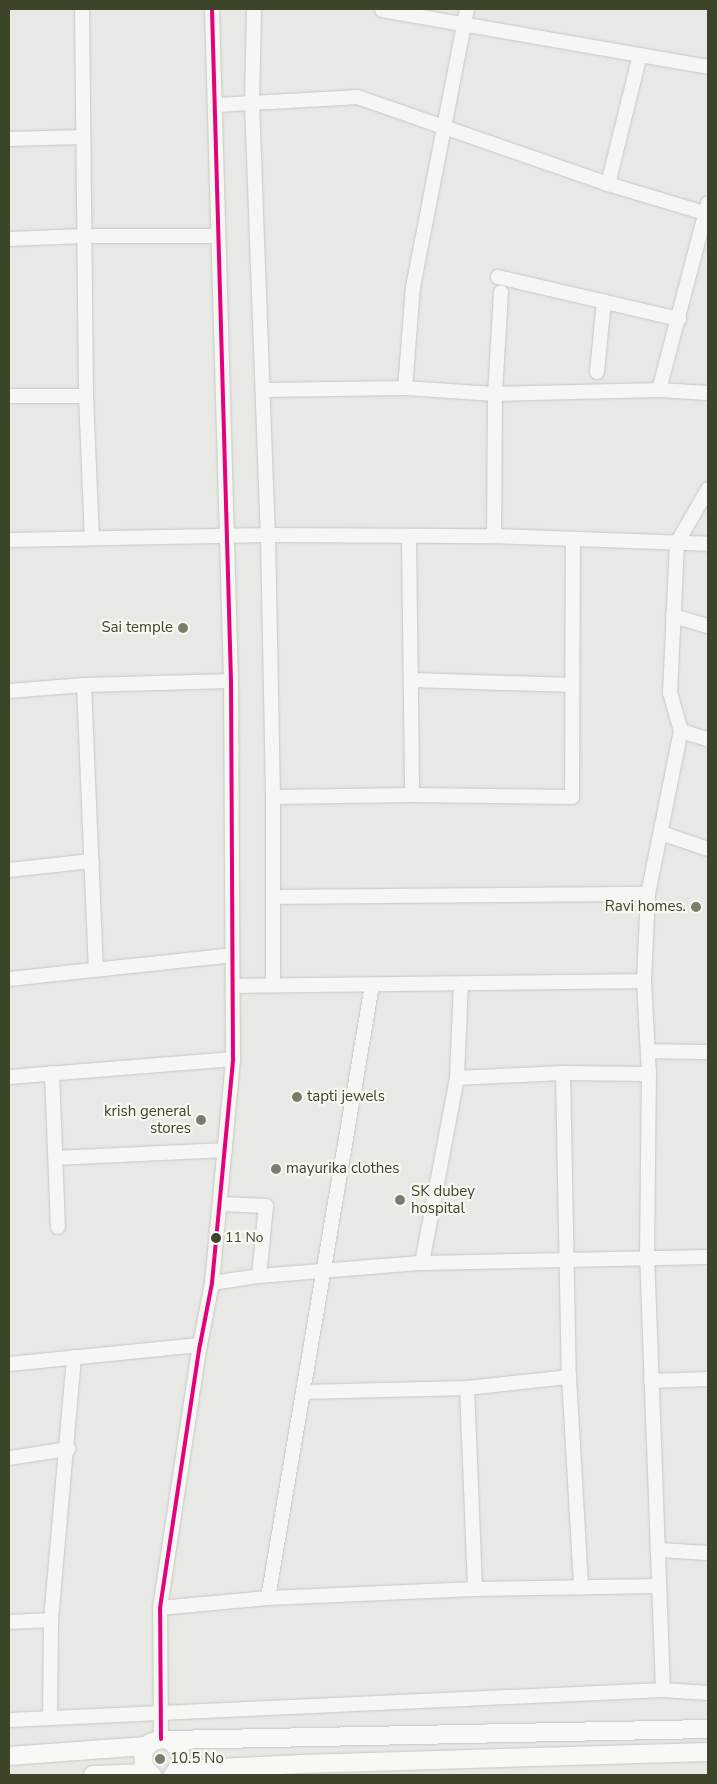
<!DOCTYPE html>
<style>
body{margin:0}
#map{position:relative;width:717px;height:1784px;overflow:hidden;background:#e8e9e5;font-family:"Nunito Sans",sans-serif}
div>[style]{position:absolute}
.roads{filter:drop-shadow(0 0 1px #c6c7c3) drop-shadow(0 0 1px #c6c7c3)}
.minor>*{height:14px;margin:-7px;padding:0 7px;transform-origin:7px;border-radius:7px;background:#f6f6f4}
.major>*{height:18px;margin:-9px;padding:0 9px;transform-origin:9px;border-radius:9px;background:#f8f8f7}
.bus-1>*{height:4px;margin:-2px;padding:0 2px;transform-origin:2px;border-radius:2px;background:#e5007d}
.dots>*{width:14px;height:14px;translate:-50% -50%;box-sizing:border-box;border:2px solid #f7f8f2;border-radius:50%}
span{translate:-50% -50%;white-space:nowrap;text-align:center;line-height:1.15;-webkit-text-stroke:4.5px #f7f8f2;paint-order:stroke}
.bus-label{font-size:14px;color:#3c4429}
.left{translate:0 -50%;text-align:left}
.poi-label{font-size:15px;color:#3c4429}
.right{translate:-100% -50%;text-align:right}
.frame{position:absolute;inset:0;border:10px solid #3c4429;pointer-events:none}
</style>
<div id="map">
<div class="roads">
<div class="minor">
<i style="left:82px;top:9px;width:387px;rotate:89.4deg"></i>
<i style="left:86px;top:396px;width:142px;rotate:87.6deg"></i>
<i style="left:254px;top:9px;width:94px;rotate:91.2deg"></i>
<i style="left:252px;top:103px;width:432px;rotate:87.9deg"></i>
<i style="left:268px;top:535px;width:262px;rotate:88.9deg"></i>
<i style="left:273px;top:797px;width:188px;rotate:90deg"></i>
<i style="left:382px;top:10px;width:331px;rotate:9.9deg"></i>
<i style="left:215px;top:105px;width:142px;rotate:-3.2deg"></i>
<i style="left:357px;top:97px;width:266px;rotate:19.1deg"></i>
<i style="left:608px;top:184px;width:104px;rotate:16.7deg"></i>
<i style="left:9px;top:139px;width:73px;rotate:-1.6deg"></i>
<i style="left:608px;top:184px;width:133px;rotate:-76.1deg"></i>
<i style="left:9px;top:239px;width:74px;rotate:-2.3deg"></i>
<i style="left:83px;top:236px;width:135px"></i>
<i style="left:498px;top:277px;width:186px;rotate:13.1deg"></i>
<i style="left:597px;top:372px;width:71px;rotate:-84.4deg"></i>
<i style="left:405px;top:388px;width:101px;rotate:-85.5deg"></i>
<i style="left:413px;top:287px;width:283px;rotate:-79deg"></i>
<i style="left:263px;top:390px;width:142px;rotate:-0.8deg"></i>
<i style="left:405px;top:388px;width:90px;rotate:3.8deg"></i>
<i style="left:495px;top:394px;width:164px;rotate:-1.4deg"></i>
<i style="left:659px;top:390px;width:49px;rotate:3.5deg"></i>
<i style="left:659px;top:390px;width:193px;rotate:-75.3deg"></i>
<i style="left:9px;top:396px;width:77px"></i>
<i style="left:494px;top:536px;width:142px;rotate:-89.6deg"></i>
<i style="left:495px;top:394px;width:102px;rotate:-86.6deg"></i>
<i style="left:409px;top:537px;width:258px;rotate:89.3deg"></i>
<i style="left:9px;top:540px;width:259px;rotate:-1.1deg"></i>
<i style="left:268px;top:535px;width:226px;rotate:0.3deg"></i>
<i style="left:494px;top:536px;width:214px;rotate:2.1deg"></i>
<i style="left:673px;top:616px;width:36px;rotate:16deg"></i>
<i style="left:412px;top:680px;width:160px;rotate:1.8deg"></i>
<i style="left:84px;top:685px;width:284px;rotate:87.6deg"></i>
<i style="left:9px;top:691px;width:75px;rotate:-4.6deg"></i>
<i style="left:84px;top:685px;width:147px;rotate:-1.6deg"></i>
<i style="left:681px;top:731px;width:28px;rotate:17deg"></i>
<i style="left:273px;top:797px;width:139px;rotate:-0.8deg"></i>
<i style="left:412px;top:795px;width:160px;rotate:0.7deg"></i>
<i style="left:572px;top:797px;width:258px;rotate:-89.8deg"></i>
<i style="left:661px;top:833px;width:50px;rotate:18.8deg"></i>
<i style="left:9px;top:870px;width:83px;rotate:-6.2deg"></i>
<i style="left:273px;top:897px;width:375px;rotate:-0.5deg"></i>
<i style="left:9px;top:979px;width:224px;rotate:-6.1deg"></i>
<i style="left:234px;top:986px;width:410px;rotate:-0.7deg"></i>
<i style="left:648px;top:1051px;width:60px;rotate:1deg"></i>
<i style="left:52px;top:1073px;width:154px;rotate:87.8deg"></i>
<i style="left:563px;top:1073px;width:304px;rotate:88.9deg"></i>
<i style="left:569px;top:1377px;width:211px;rotate:86.7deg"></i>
<i style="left:9px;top:1077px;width:225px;rotate:-4.6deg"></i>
<i style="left:457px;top:1078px;width:106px;rotate:-2.7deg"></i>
<i style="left:563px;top:1073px;width:86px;rotate:0.7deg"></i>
<i style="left:56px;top:1158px;width:169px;rotate:-2.7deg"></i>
<i style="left:221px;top:1204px;width:45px;rotate:2.5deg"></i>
<i style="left:266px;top:1206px;width:70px;rotate:95.7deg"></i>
<i style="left:422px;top:1263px;width:188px;rotate:-79.3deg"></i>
<i style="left:457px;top:1078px;width:95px;rotate:-87.6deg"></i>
<i style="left:212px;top:1283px;width:48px;rotate:-8.5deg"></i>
<i style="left:259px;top:1276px;width:164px;rotate:-4.6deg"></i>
<i style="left:422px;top:1263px;width:286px;rotate:-1.2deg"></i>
<i style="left:9px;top:1364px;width:192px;rotate:-5.7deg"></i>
<i style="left:651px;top:1381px;width:57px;rotate:-2deg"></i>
<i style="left:467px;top:1388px;width:201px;rotate:87.7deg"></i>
<i style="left:303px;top:1392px;width:164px;rotate:-1.4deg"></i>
<i style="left:467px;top:1388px;width:103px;rotate:-6.2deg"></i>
<i style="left:9px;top:1458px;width:60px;rotate:-8.7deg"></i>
<i style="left:659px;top:1550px;width:49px;rotate:3.5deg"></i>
<i style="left:268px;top:1598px;width:622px;rotate:-80.37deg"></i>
<i style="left:160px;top:1608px;width:108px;rotate:-5.3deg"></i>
<i style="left:268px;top:1598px;width:207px;rotate:-2.5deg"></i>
<i style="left:475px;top:1589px;width:184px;rotate:-0.9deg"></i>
<i style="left:9px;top:1622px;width:42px;rotate:-2.7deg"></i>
<i style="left:663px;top:1690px;width:432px;rotate:-92.1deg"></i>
<i style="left:647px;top:1258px;width:184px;rotate:-89.4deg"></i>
<i style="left:649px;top:1074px;width:93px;rotate:-93.1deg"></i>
<i style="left:644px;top:981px;width:87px;rotate:-87.4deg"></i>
<i style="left:648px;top:894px;width:166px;rotate:-78.6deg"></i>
<i style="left:681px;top:731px;width:40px;rotate:-106deg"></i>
<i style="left:670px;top:693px;width:150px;rotate:-87.3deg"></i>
<i style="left:677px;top:543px;width:62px;rotate:-60.1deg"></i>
<i style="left:50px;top:1718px;width:98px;rotate:-89.4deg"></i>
<i style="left:51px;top:1620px;width:264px;rotate:-85deg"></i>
<i style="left:9px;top:1720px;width:655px;rotate:-2.63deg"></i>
<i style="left:663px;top:1690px;width:45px;rotate:3.8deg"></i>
<i style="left:161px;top:1739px;width:131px;rotate:-90.4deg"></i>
<i style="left:160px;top:1608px;width:266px;rotate:-81.4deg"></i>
<i style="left:200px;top:1345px;width:63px;rotate:-79deg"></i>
<i style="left:212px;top:1283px;width:225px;rotate:-84.6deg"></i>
<i style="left:233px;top:1059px;width:378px;rotate:-90.3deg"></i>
<i style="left:231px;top:681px;width:672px;rotate:-91.62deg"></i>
</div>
<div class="major">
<i style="left:169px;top:1740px;width:539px;rotate:-1.17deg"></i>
<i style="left:9px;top:1756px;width:137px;rotate:-4.2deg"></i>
<i style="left:178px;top:1770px;width:124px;rotate:-2.8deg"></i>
<i style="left:302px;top:1764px;width:406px;rotate:-1.7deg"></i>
<i style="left:93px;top:1775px;width:56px;rotate:-2deg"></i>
<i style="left:152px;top:1775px;width:11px;rotate:-135deg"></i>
<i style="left:144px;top:1767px;width:14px;rotate:-94deg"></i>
<i style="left:143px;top:1753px;width:12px;rotate:-55deg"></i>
<i style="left:150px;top:1743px;width:12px;rotate:-20deg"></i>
<i style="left:161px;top:1739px;width:8px;rotate:7deg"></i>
<i style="left:169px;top:1740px;width:15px;rotate:42deg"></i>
<i style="left:180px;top:1750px;width:14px;rotate:86deg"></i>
<i style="left:181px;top:1764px;width:14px;rotate:126deg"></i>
</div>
</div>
<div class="bus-1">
<i style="left:161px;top:1739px;width:131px;rotate:-90.4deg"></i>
<i style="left:160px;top:1608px;width:266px;rotate:-81.4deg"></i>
<i style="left:200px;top:1345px;width:63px;rotate:-79deg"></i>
<i style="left:212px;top:1283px;width:225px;rotate:-84.6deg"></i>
<i style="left:233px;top:1059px;width:378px;rotate:-90.3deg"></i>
<i style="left:231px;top:681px;width:672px;rotate:-91.62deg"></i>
</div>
<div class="dots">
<i style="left:183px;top:628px;background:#787e6b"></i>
<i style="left:696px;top:907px;background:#787e6b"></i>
<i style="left:297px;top:1097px;background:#787e6b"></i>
<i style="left:201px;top:1120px;background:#787e6b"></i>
<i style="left:276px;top:1169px;background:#787e6b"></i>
<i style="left:400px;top:1200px;background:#787e6b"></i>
<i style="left:216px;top:1238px;background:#3c4429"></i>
<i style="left:160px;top:1759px;background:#787e6b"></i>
</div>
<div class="bus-label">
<span class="left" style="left:225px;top:1238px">11 No</span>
</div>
<div class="poi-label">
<span class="right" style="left:173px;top:628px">Sai temple</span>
<span class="right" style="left:686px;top:907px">Ravi homes.</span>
<span class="left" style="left:307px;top:1097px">tapti jewels</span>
<span class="right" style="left:191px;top:1120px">krish general<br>stores</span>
<span class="left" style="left:286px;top:1169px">mayurika clothes</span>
<span class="left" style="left:411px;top:1200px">SK dubey<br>hospital</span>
<span class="left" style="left:170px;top:1759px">10.5 No</span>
</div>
<div class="frame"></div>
</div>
